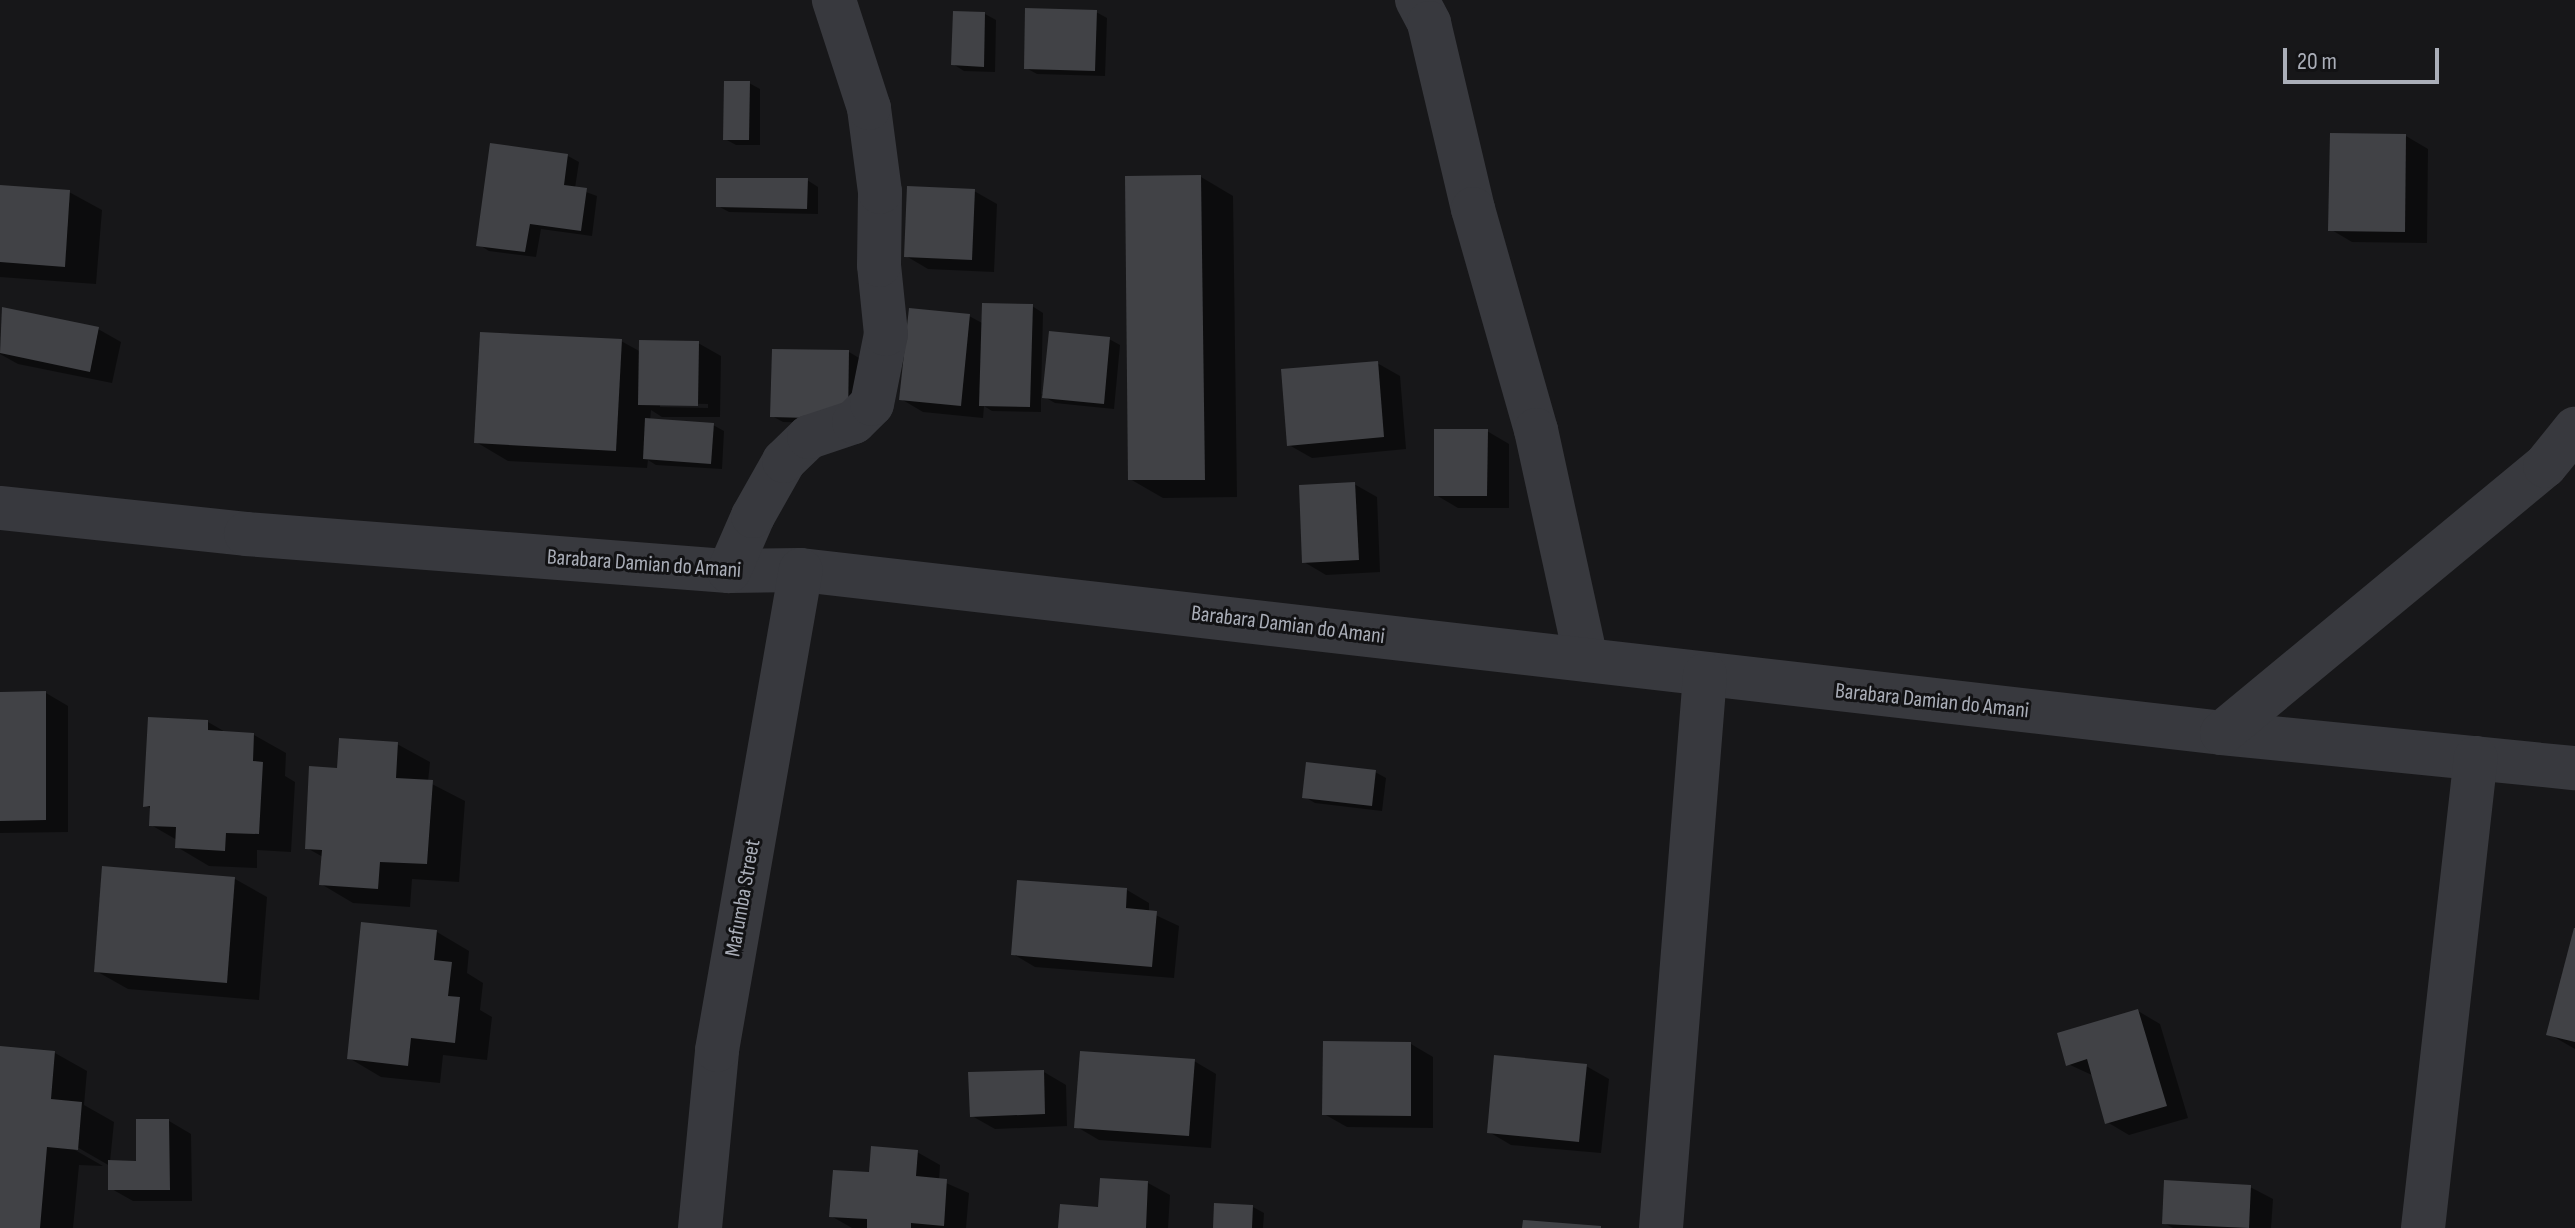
<!DOCTYPE html>
<style>
body{margin:0}
#map{position:relative;width:2575px;height:1228px;overflow:hidden;background:#171719;font-family:"Sofia Sans Condensed",sans-serif}
div>[style]{position:absolute}
.shadow>*{inset:0;background:#0007}
.building>*{inset:0;background:#414246}
.minor>*{height:44px;margin:-22px;padding:0 22px;transform-origin:22px;border-radius:22px;background:#38393e}
span{translate:-50% -50%;white-space:nowrap;text-align:center;line-height:1.15;-webkit-text-stroke:6px #121214;paint-order:stroke}
.street-label{font-size:22px;color:#aaaeb8}
.scale{position:absolute;left:2283px;top:48px;width:156px;height:36px;box-sizing:border-box;border:4px solid #aaaeb8;border-top:0;padding-left:10px;font-size:24px;line-height:28px;white-space:nowrap;color:#aaaeb8;-webkit-text-stroke:6px #121214;paint-order:stroke}
</style>
<div id="map">
<div class="shadow">
<i style="clip-path:polygon(1096px 12px,1107px 18px,1105px 76px,1037px 74px,1026px 68px)"></i>
<i style="clip-path:polygon(985px 14px,996px 20px,995px 72px,964px 71px,953px 64px)"></i>
<i style="clip-path:polygon(749px 83px,760px 89px,760px 145px,736px 145px,725px 139px)"></i>
<i style="clip-path:polygon(2406px 136px,2428px 149px,2427px 243px,2352px 242px,2330px 229px)"></i>
<i style="clip-path:polygon(568px 156px,579px 162px,575px 188px,597px 196px,592px 236px,541px 229px,536px 257px,489px 251px,478px 244px)"></i>
<i style="clip-path:polygon(1201px 177px,1233px 196px,1237px 497px,1163px 498px,1130px 479px)"></i>
<i style="clip-path:polygon(807px 180px,818px 187px,818px 214px,729px 212px,718px 206px)"></i>
<i style="clip-path:polygon(0 187px,69px 192px,102px 210px,96px 284px,0 277px)"></i>
<i style="clip-path:polygon(974px 191px,997px 204px,994px 272px,928px 269px,906px 256px)"></i>
<i style="clip-path:polygon(1032px 306px,1043px 313px,1041px 395px,1109px 339px,1120px 345px,1114px 409px,1055px 403px,1041px 395px,1041px 412px,992px 411px,984px 406px,983px 418px,923px 412px,901px 399px,969px 316px,984px 324px)"></i>
<i style="clip-path:polygon(4px 309px,98px 329px,121px 342px,112px 383px,18px 364px,0 354px)"></i>
<i style="clip-path:polygon(evenodd,621px 341px,641px 352px,698px 343px,721px 356px,720px 417px,662px 417px,651px 410px,650px 421px,713px 425px,724px 431px,722px 469px,656px 465px,648px 460px,647px 468px,508px 461px,476px 442px,621px 341px,660px 403px,708px 404px,708px 408px,660px 407px,660px 403px)"></i>
<i style="clip-path:polygon(849px 352px,859px 358px,858px 424px,783px 422px,772px 416px)"></i>
<i style="clip-path:polygon(1377px 363px,1400px 376px,1406px 449px,1312px 458px,1289px 445px)"></i>
<i style="clip-path:polygon(1487px 431px,1509px 444px,1509px 508px,1458px 508px,1436px 495px)"></i>
<i style="clip-path:polygon(1354px 484px,1377px 497px,1380px 572px,1326px 575px,1304px 562px)"></i>
<i style="clip-path:polygon(46px 693px,68px 706px,68px 832px,0 833px,0 694px)"></i>
<i style="clip-path:polygon(208px 722px,227px 733px,254px 735px,286px 753px,285px 776px,295px 782px,291px 852px,257px 850px,257px 868px,209px 866px,177px 847px,177px 840px,151px 825px,152px 809px,145px 805px)"></i>
<i style="clip-path:polygon(397px 744px,430px 762px,428px 782px,465px 801px,459px 882px,412px 879px,410px 907px,353px 903px,321px 884px,323px 857px,307px 848px,339px 770px)"></i>
<i style="clip-path:polygon(1375px 772px,1386px 778px,1382px 811px,1315px 803px,1305px 797px)"></i>
<i style="clip-path:polygon(235px 879px,267px 897px,259px 1000px,128px 989px,96px 971px)"></i>
<i style="clip-path:polygon(1127px 890px,1149px 903px,1149px 912px,1179px 926px,1174px 978px,1035px 967px,1013px 954px)"></i>
<i style="clip-path:polygon(363px 925px,437px 932px,469px 951px,467px 973px,483px 983px,480px 1010px,492px 1017px,487px 1060px,443px 1055px,440px 1083px,381px 1077px,349px 1058px)"></i>
<i style="clip-path:polygon(2575px 932px,2575px 1049px,2549px 1034px)"></i>
<i style="clip-path:polygon(2138px 1011px,2160px 1024px,2188px 1118px,2129px 1135px,2107px 1122px,2094px 1076px,2068px 1064px)"></i>
<i style="clip-path:polygon(1411px 1044px,1433px 1057px,1433px 1128px,1347px 1127px,1324px 1114px)"></i>
<i style="clip-path:polygon(0 1048px,55px 1053px,87px 1071px,84px 1105px,114px 1122px,110px 1162px,138px 1163px,169px 1121px,191px 1134px,192px 1201px,133px 1201px,110px 1188px,110px 1166px,70px 1143px,68px 1146px,103px 1166px,79px 1165px,73px 1228px,0 1228px)"></i>
<i style="clip-path:polygon(1194px 1061px,1216px 1074px,1211px 1148px,1099px 1140px,1077px 1127px)"></i>
<i style="clip-path:polygon(1586px 1066px,1609px 1079px,1601px 1153px,1511px 1145px,1489px 1132px)"></i>
<i style="clip-path:polygon(1044px 1072px,1066px 1085px,1067px 1126px,995px 1129px,972px 1116px)"></i>
<i style="clip-path:polygon(917px 1152px,940px 1165px,939px 1180px,969px 1193px,966px 1228px,852px 1228px,831px 1216px,871px 1174px)"></i>
<i style="clip-path:polygon(1148px 1183px,1170px 1195px,1168px 1228px,1060px 1228px)"></i>
<i style="clip-path:polygon(2250px 1187px,2273px 1199px,2271px 1228px,2173px 1228px,2164px 1223px)"></i>
<i style="clip-path:polygon(1253px 1207px,1264px 1213px,1263px 1228px,1215px 1228px)"></i>
</div>
<div class="building">
<i style="clip-path:polygon(1025px 8px,1097px 10px,1095px 71px,1024px 69px)"></i>
<i style="clip-path:polygon(953px 11px,985px 12px,984px 67px,951px 65px)"></i>
<i style="clip-path:polygon(724px 81px,750px 81px,749px 140px,723px 140px)"></i>
<i style="clip-path:polygon(2330px 133px,2406px 134px,2405px 232px,2328px 231px)"></i>
<i style="clip-path:polygon(490px 143px,568px 154px,564px 185px,587px 188px,581px 231px,530px 224px,525px 252px,476px 246px)"></i>
<i style="clip-path:polygon(1201px 175px,1205px 480px,1128px 480px,1125px 176px)"></i>
<i style="clip-path:polygon(716px 178px,808px 178px,807px 209px,716px 207px)"></i>
<i style="clip-path:polygon(0 185px,70px 190px,65px 267px,0 262px)"></i>
<i style="clip-path:polygon(907px 186px,975px 189px,972px 260px,904px 257px)"></i>
<i style="clip-path:polygon(982px 303px,1033px 304px,1030px 407px,979px 406px)"></i>
<i style="clip-path:polygon(2px 307px,99px 327px,90px 372px,0 353px)"></i>
<i style="clip-path:polygon(909px 308px,970px 314px,961px 406px,899px 400px)"></i>
<i style="clip-path:polygon(1049px 331px,1110px 337px,1104px 404px,1042px 398px)"></i>
<i style="clip-path:polygon(480px 332px,622px 339px,616px 451px,474px 443px)"></i>
<i style="clip-path:polygon(639px 340px,699px 341px,698px 406px,638px 405px)"></i>
<i style="clip-path:polygon(772px 349px,849px 350px,848px 419px,770px 417px)"></i>
<i style="clip-path:polygon(1378px 361px,1384px 437px,1287px 446px,1281px 369px)"></i>
<i style="clip-path:polygon(645px 418px,714px 423px,711px 464px,643px 459px)"></i>
<i style="clip-path:polygon(1434px 429px,1488px 429px,1487px 496px,1434px 496px)"></i>
<i style="clip-path:polygon(1355px 482px,1359px 560px,1302px 563px,1299px 485px)"></i>
<i style="clip-path:polygon(46px 691px,46px 820px,0 821px,0 692px)"></i>
<i style="clip-path:polygon(148px 717px,208px 720px,208px 730px,254px 733px,253px 761px,263px 762px,259px 834px,226px 833px,225px 851px,175px 848px,176px 827px,149px 826px,150px 806px,143px 807px)"></i>
<i style="clip-path:polygon(339px 738px,398px 742px,396px 778px,433px 780px,427px 864px,380px 862px,378px 889px,319px 885px,322px 850px,305px 849px,309px 766px,337px 768px)"></i>
<i style="clip-path:polygon(1306px 762px,1376px 770px,1372px 806px,1302px 798px)"></i>
<i style="clip-path:polygon(102px 866px,235px 877px,227px 983px,94px 972px)"></i>
<i style="clip-path:polygon(1017px 880px,1127px 888px,1126px 908px,1157px 911px,1152px 967px,1011px 955px)"></i>
<i style="clip-path:polygon(361px 922px,437px 930px,434px 960px,452px 962px,448px 996px,460px 997px,455px 1043px,411px 1038px,408px 1066px,347px 1059px)"></i>
<i style="clip-path:polygon(2574px 928px,2575px 928px,2575px 1042px,2546px 1035px)"></i>
<i style="clip-path:polygon(2138px 1009px,2167px 1106px,2105px 1124px,2087px 1059px,2066px 1066px,2057px 1033px)"></i>
<i style="clip-path:polygon(1323px 1041px,1411px 1042px,1411px 1116px,1322px 1115px)"></i>
<i style="clip-path:polygon(0 1046px,55px 1051px,51px 1099px,82px 1102px,78px 1150px,47px 1147px,40px 1228px,0 1228px)"></i>
<i style="clip-path:polygon(1080px 1051px,1195px 1059px,1189px 1136px,1074px 1128px)"></i>
<i style="clip-path:polygon(1494px 1055px,1587px 1064px,1579px 1142px,1487px 1133px)"></i>
<i style="clip-path:polygon(1044px 1070px,1045px 1114px,970px 1117px,968px 1072px)"></i>
<i style="clip-path:polygon(136px 1119px,169px 1119px,170px 1190px,108px 1190px,108px 1160px,136px 1161px)"></i>
<i style="clip-path:polygon(871px 1146px,918px 1150px,916px 1176px,947px 1179px,944px 1226px,911px 1223px,911px 1228px,867px 1228px,867px 1219px,829px 1217px,833px 1170px,869px 1172px)"></i>
<i style="clip-path:polygon(1100px 1178px,1148px 1181px,1146px 1228px,1058px 1228px,1060px 1204px,1098px 1207px)"></i>
<i style="clip-path:polygon(2164px 1180px,2251px 1185px,2249px 1228px,2162px 1224px)"></i>
<i style="clip-path:polygon(1214px 1203px,1253px 1205px,1252px 1228px,1213px 1228px)"></i>
<i style="clip-path:polygon(1523px 1220px,1601px 1226px,1601px 1228px,1522px 1228px)"></i>
</div>
<div class="minor">
<i style="left:1417px;top:0;width:26px;rotate:62deg"></i>
<i style="left:1429px;top:23px;width:191px;rotate:76.7deg"></i>
<i style="left:1473px;top:209px;width:230px;rotate:74.1deg"></i>
<i style="left:1536px;top:430px;width:235px;rotate:77.7deg"></i>
<i style="left:0;top:508px;width:247px;rotate:6deg"></i>
<i style="left:246px;top:534px;width:484px;rotate:4.4deg"></i>
<i style="left:729px;top:571px;width:72px;rotate:-0.8deg"></i>
<i style="left:801px;top:570px;width:1430px;rotate:6.54deg"></i>
<i style="left:2222px;top:733px;width:355px;rotate:5.7deg"></i>
<i style="left:729px;top:571px;width:60px;rotate:-66.4deg"></i>
<i style="left:753px;top:516px;width:63px;rotate:-60.6deg"></i>
<i style="left:784px;top:461px;width:35px;rotate:-44deg"></i>
<i style="left:809px;top:437px;width:47px;rotate:-18.4deg"></i>
<i style="left:854px;top:422px;width:25px;rotate:-45deg"></i>
<i style="left:872px;top:404px;width:71px;rotate:-78.7deg"></i>
<i style="left:886px;top:334px;width:69px;rotate:-95.8deg"></i>
<i style="left:879px;top:265px;width:73px;rotate:-89.2deg"></i>
<i style="left:880px;top:192px;width:85px;rotate:-97.5deg"></i>
<i style="left:869px;top:108px;width:114px;rotate:-108deg"></i>
<i style="left:2222px;top:733px;width:419px;rotate:-39.6deg"></i>
<i style="left:2545px;top:466px;width:48px;rotate:-51deg"></i>
<i style="left:700px;top:1228px;width:179px;rotate:-84.5deg"></i>
<i style="left:717px;top:1050px;width:487px;rotate:-80.1deg"></i>
<i style="left:1661px;top:1228px;width:555px;rotate:-85.45deg"></i>
<i style="left:2423px;top:1228px;width:473px;rotate:-83.6deg"></i>
</div>
<div class="street-label">
<span style="left:644px;top:564px;rotate:4deg">Barabara Damian do Amani</span>
<span style="left:1288px;top:625px;rotate:7deg">Barabara Damian do Amani</span>
<span style="left:1932px;top:701px;rotate:6deg">Barabara Damian do Amani</span>
<span style="left:743px;top:898px;rotate:-80deg">Mafumba Street</span>
</div>
<div class="scale">20 m</div>
</div>
